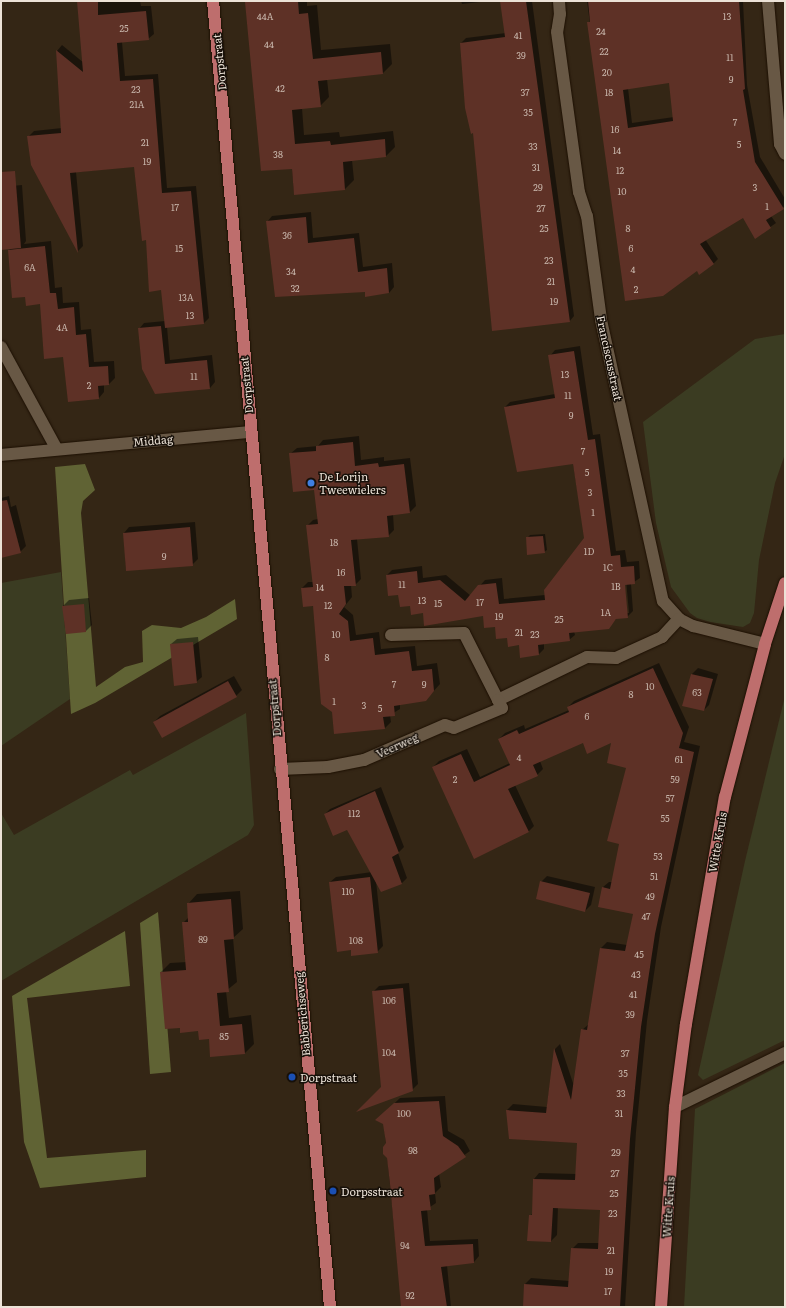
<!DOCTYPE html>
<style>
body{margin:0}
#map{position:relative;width:786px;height:1308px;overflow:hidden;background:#342615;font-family:Literata,serif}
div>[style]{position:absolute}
.green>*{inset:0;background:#3b3c22}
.forest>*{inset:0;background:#606334}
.shadow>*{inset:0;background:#0007}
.building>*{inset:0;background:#5e3126}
.roads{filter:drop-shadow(0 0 1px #1c0f01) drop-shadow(0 0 1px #1c0f01)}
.minor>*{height:12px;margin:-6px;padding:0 6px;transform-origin:6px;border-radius:6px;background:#685845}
.major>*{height:12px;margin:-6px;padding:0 6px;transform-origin:6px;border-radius:6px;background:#be6e6d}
.dots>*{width:11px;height:11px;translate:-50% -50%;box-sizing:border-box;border:2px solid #171009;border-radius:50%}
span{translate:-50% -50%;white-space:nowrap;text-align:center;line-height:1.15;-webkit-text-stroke:3px #171009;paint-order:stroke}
.number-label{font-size:9px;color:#c8b6ab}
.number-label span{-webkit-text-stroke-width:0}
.street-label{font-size:11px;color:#ece2d7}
.poi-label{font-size:11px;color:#ece2d7}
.left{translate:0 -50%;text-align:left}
.frame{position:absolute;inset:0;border:2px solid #ece2d7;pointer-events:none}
</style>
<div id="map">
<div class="green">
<i style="clip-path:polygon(785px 334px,785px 454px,775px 483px,759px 560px,754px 613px,750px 623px,743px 627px,710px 622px,697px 618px,690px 613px,671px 587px,656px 523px,643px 422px,755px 339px)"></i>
<i style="clip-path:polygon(61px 572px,70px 699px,1px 746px,1px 583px)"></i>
<i style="clip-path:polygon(785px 696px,785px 1040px,703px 1080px,698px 1075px,745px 861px)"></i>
<i style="clip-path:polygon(246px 713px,254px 825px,248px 835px,1px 981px,1px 813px,14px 835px,130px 770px,133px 775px)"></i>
<i style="clip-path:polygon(785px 1063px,785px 1307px,684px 1307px,695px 1109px)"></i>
</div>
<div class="forest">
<i style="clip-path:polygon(85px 464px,95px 490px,83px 501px,81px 513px,96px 687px,125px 667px,143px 662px,142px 631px,152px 625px,181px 628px,206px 617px,235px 599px,237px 619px,95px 703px,71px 714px,55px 467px)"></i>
<i style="clip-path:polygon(158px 912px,171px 1072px,150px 1074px,140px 923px)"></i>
<i style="clip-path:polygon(125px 931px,130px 986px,27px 998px,47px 1158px,146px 1150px,146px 1177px,40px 1188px,24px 1142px,12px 996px)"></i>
</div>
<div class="shadow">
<i style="clip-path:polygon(78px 1px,140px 1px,141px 6px,151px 6px,154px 34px,148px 39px,122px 42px,125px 76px,158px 74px,167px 188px,196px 186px,209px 318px,204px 323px,167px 327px,170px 360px,212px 355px,215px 382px,210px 388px,155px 393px,139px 329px,144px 323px,165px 321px,162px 289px,147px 239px,135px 166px,76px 172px,83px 246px,78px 251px,29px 136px,34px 131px,62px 128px,57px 51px,62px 45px,84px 63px)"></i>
<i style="clip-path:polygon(248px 1px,307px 1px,307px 6px,317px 5px,321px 50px,390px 44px,392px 64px,383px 73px,327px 79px,329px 97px,320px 106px,302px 108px,304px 135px,339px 132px,340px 137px,393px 131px,395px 147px,386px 156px,352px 160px,354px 180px,345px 189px,294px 193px,292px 168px)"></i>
<i style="clip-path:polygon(461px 1px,489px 1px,462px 4px)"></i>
<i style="clip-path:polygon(501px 1px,532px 1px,574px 316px,569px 322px,474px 132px,461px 43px,466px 38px,506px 33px)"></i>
<i style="clip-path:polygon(evenodd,587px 1px,743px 1px,747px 85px,760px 157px,785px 199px,785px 206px,771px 216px,776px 223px,756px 237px,743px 216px,705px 239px,718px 259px,713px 264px,626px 300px,587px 1px,670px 82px,674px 117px,632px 123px,628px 88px,670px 82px)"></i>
<i style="clip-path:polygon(22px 185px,26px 241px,24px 244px,51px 241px,55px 288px,62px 287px,63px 303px,79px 302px,81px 330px,91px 329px,94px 362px,114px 361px,115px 378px,109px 384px,104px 385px,104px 392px,99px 398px,64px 356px,41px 303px,26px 296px,9px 250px,11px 248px,1px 249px,1px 187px)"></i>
<i style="clip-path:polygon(311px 212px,313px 238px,359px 233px,363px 267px,392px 263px,394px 287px,389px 293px,365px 291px,267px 222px,272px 216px)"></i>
<i style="clip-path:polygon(evenodd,580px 346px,593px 435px,600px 434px,616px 551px,625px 550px,627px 562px,639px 561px,640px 578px,631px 584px,633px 611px,627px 617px,617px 618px,608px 628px,574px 631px,575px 635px,569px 640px,544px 643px,544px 649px,539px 654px,520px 644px,484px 615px,424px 612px,399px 594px,387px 575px,392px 570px,422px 566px,423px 578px,446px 575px,471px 596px,485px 580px,502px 578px,504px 599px,545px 595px,585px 538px,573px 463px,505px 407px,510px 402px,555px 394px,550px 356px,555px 350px,580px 346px,624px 580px,626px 580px,629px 613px,627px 613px,624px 580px)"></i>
<i style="clip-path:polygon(359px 436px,361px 460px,384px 457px,384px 461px,410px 458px,416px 506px,410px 512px,393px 514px,394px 530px,388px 536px,357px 539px,361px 579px,355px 585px,351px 585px,352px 597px,344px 607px,353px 615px,356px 635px,379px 632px,381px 649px,415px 646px,417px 666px,437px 663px,440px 684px,432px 693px,400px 704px,400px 709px,390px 715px,391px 722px,385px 728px,302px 588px,308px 582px,314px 582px,307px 526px,313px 520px,318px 519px,315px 489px,290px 454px,297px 448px,318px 446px,323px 440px)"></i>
<i style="clip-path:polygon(9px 496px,11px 507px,16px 505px,26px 546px,20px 552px,1px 557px,1px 498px)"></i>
<i style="clip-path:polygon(195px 522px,198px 559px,192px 565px,126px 570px,124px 533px,129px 527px)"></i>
<i style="clip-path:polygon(545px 534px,547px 550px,544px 552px,527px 538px,530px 535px)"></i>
<i style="clip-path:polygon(89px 598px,92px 625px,86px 631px,67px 632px,63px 606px,69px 600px)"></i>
<i style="clip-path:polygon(198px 637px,202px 677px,196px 682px,171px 644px,177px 639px)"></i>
<i style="clip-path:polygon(659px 663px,689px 727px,684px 742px,700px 746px,661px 927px,647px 1021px,636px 1132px,625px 1307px,535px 1307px,525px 1284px,531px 1278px,570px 1281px,572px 1249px,578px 1243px,599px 1243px,601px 1209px,558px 1207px,557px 1235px,551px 1241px,530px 1216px,533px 1213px,534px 1179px,539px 1173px,576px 1174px,578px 1142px,507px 1110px,513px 1104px,547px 1107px,555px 1049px,560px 1044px,574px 1086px,582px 1030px,589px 1024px,601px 948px,607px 942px,627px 945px,634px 913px,603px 887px,609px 882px,612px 882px,620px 843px,627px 767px,613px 741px,583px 742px,540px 761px,543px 769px,537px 775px,515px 785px,534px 826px,528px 832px,433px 767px,439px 761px,467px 749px,480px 777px,510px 763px,499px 739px,505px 733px,524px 725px,525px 729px,569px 710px,568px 707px,574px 701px)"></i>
<i style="clip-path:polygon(698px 668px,718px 674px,709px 705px,704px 710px,684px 705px,692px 674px)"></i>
<i style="clip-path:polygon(234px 676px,242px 690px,236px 696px,154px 722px,160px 716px)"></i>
<i style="clip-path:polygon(381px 787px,404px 847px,398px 853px,407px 878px,402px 883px,376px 881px,383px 946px,377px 952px,352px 949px,330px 882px,336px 877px,372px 872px,348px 828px,325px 814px,330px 809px)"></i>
<i style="clip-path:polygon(547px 876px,595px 887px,591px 905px,585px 911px,541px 882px)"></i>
<i style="clip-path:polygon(240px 891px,243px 929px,233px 938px,237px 982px,226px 991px,229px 1018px,251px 1015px,254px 1044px,245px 1053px,209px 1038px,199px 1030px,181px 1027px,161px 972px,170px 963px,187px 962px,183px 923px,189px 917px,188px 904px,197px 894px)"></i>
<i style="clip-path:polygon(409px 983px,418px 1084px,412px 1090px,382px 1087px,373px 992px,379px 986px)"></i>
<i style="clip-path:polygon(445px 1096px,448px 1131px,464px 1140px,470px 1151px,439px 1173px,441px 1187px,435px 1193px,436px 1203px,427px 1209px,430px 1241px,478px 1239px,479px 1256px,474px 1262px,447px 1265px,451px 1307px,402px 1307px,384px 1123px,377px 1120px,400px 1098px)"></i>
</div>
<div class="building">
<i style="clip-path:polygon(77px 1px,98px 1px,98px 15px,146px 11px,149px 40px,117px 43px,120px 81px,153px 79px,162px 193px,191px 191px,204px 324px,165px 328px,161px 290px,149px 292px,146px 240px,142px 241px,134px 167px,70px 173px,78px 253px,31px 165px,27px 136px,61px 133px,56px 50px,83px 72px)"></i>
<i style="clip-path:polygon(298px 1px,299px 14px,308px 13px,313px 59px,381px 52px,383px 74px,318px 81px,321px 107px,292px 110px,295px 144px,330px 141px,331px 145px,385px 139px,386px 157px,343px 162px,345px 190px,294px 195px,292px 169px,261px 171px,245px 2px)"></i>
<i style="clip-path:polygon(500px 1px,526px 1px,570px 322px,492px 331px,473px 133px,471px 134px,465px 108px,460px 43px,505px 37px)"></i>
<i style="clip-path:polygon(evenodd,588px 1px,739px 1px,745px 89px,743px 90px,755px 162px,784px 209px,766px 220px,771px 228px,755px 239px,743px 218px,700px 244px,714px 264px,699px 275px,697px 271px,663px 296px,625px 301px,587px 22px,590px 22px,588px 1px,669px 83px,673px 121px,628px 128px,623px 90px,669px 83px)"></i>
<i style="clip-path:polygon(15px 171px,21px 248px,1px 250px,1px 172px)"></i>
<i style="clip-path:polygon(306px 217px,308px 243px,354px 238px,358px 272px,387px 268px,389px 293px,365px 297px,365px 292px,275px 297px,266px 221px)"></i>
<i style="clip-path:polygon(45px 246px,50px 293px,56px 293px,58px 309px,74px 307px,76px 335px,86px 334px,89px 367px,108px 366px,109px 385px,98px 386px,99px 399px,68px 402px,63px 357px,44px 359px,40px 304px,26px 306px,25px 297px,12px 298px,8px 250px)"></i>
<i style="clip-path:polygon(161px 326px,165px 364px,207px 360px,210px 389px,155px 394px,142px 369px,138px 328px)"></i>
<i style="clip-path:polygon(574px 351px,588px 440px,595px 439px,611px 556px,620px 555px,621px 567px,634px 566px,635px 584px,625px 585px,628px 618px,616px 619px,609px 629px,569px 633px,570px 641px,538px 645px,539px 655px,520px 658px,519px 645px,508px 647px,507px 638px,496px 639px,495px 627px,484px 628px,483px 616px,424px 626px,423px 613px,411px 615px,410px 606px,400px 607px,398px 595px,388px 596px,386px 575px,417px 571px,418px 583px,440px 580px,465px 601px,478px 585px,496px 583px,499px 604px,545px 600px,544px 590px,584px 538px,573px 464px,517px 472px,504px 407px,555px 398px,548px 355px)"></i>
<i style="clip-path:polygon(353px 442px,355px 466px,378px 463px,379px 467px,404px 464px,410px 513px,387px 516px,389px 537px,351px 540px,356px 586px,344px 586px,346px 604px,339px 614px,348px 621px,350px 641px,373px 638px,375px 655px,409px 651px,412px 671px,432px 669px,434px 691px,426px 701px,394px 706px,395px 716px,383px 717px,385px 729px,334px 734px,332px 712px,321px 704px,313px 606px,303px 607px,301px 588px,313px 587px,306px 525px,318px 524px,314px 490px,293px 492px,289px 453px,316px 451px,316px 446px)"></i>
<i style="clip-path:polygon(7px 500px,21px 553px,1px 558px,1px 501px)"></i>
<i style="clip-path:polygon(190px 527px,193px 566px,126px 571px,123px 533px)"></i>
<i style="clip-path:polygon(543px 536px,545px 553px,527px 555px,526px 537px)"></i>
<i style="clip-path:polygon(84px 604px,86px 632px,66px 634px,62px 606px)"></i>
<i style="clip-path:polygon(193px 642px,197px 683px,174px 686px,170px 644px)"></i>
<i style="clip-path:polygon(653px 668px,683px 733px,679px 748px,694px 752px,655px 934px,641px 1027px,630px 1139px,620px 1307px,523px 1307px,524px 1284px,568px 1287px,571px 1248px,598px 1249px,600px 1210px,553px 1208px,551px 1242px,527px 1241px,529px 1215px,532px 1215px,533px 1179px,575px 1180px,577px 1143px,509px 1139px,506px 1110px,546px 1113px,554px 1048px,571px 1100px,581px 1029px,587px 1030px,600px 948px,625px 951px,633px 914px,598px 907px,602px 887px,610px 889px,619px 844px,607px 841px,626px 768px,607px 763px,611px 743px,587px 754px,583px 743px,533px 765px,538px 776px,508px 789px,529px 832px,474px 859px,432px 767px,461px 754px,474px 782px,510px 765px,498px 739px,517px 730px,519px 734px,569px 712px,567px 707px)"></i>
<i style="clip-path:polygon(691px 674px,713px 679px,704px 711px,682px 706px)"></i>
<i style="clip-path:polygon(228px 681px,237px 697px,162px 738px,153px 722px)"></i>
<i style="clip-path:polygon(375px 791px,399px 853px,392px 857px,402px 884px,381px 892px,347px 830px,333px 836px,324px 814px)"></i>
<i style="clip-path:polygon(370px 877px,378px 953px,351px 956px,351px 950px,337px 952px,329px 882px)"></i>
<i style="clip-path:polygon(540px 881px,590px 893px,585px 912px,536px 899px)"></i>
<i style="clip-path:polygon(231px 899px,234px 939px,224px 940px,229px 992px,217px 993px,220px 1026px,242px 1024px,245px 1054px,210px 1057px,209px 1039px,199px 1040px,198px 1031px,180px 1033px,180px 1028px,165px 1029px,160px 972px,186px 970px,182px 922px,188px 922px,187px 903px)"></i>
<i style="clip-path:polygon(403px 988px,413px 1091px,356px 1112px,381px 1087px,372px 991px)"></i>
<i style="clip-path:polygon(439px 1101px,443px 1136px,458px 1146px,466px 1157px,434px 1178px,435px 1194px,429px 1195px,431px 1210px,421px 1211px,425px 1246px,473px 1244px,474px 1263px,441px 1267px,447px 1307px,401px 1307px,390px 1184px,387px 1158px,383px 1154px,383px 1147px,386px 1143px,383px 1124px,375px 1120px,394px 1103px)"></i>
</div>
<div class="roads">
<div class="minor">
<i style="left:559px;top:1px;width:13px;rotate:86deg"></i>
<i style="left:560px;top:14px;width:18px;rotate:99deg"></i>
<i style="left:557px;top:32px;width:162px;rotate:82.2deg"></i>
<i style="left:579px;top:192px;width:25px;rotate:72deg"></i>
<i style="left:587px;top:216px;width:105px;rotate:82.3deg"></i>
<i style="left:601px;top:320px;width:288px;rotate:77.6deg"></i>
<i style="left:663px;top:601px;width:24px;rotate:48deg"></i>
<i style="left:679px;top:619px;width:16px;rotate:27deg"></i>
<i style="left:693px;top:626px;width:74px;rotate:14deg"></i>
<i style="left:768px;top:1px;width:144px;rotate:85.2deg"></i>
<i style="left:780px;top:144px;width:11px;rotate:63deg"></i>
<i style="left:1px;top:347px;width:115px;rotate:61.4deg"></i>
<i style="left:1px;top:455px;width:250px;rotate:-5.3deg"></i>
<i style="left:391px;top:635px;width:73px;rotate:-1.6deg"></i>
<i style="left:464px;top:633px;width:75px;rotate:63.1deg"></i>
<i style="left:498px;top:700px;width:99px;rotate:-25.8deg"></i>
<i style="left:587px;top:657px;width:29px;rotate:2deg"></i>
<i style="left:616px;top:658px;width:51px;rotate:-24.5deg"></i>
<i style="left:662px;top:637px;width:25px;rotate:-47deg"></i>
<i style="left:280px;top:769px;width:48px;rotate:-2.4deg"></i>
<i style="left:328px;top:767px;width:37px;rotate:-11deg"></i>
<i style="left:364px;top:760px;width:88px;rotate:-23.4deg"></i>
<i style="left:445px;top:725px;width:9px;rotate:18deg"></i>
<i style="left:454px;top:728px;width:52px;rotate:-22.6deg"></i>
<i style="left:502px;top:708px;width:9px;rotate:-117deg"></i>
<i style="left:675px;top:1107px;width:123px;rotate:-26.1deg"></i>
</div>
<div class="major">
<i style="left:213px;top:1px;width:1311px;rotate:84.88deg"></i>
<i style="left:661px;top:1307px;width:200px;rotate:-86deg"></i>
<i style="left:675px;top:1107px;width:84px;rotate:-82.5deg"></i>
<i style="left:686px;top:1024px;width:230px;rotate:-80.3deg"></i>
<i style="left:725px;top:797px;width:158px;rotate:-75.3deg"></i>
<i style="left:765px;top:644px;width:64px;rotate:-71.8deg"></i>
</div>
</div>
<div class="dots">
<i style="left:311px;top:483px;background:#3f7fe0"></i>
<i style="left:292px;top:1077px;background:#1a4fb4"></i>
<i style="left:333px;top:1191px;background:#1a4fb4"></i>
</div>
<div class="number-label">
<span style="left:265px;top:16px">44A</span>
<span style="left:727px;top:16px">13</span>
<span style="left:124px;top:28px">25</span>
<span style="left:601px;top:31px">24</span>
<span style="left:518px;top:35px">41</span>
<span style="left:269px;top:44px">44</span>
<span style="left:604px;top:51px">22</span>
<span style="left:521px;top:55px">39</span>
<span style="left:730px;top:57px">11</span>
<span style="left:607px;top:72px">20</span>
<span style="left:731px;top:79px">9</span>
<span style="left:280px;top:88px">42</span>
<span style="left:136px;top:89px">23</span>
<span style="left:525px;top:92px">37</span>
<span style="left:609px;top:92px">18</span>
<span style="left:137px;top:104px">21A</span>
<span style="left:528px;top:112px">35</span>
<span style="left:735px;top:122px">7</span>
<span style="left:615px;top:129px">16</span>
<span style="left:145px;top:142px">21</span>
<span style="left:739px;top:144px">5</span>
<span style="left:533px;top:146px">33</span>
<span style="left:617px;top:150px">14</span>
<span style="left:278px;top:154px">38</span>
<span style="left:147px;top:161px">19</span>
<span style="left:536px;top:167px">31</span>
<span style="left:620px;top:170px">12</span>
<span style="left:538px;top:187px">29</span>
<span style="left:755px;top:187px">3</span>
<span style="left:622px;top:191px">10</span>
<span style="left:767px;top:206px">1</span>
<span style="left:175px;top:207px">17</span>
<span style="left:541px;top:208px">27</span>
<span style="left:544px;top:228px">25</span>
<span style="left:628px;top:228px">8</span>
<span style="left:287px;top:235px">36</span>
<span style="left:179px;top:248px">15</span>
<span style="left:631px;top:248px">6</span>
<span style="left:549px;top:260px">23</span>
<span style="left:30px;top:267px">6A</span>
<span style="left:633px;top:269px">4</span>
<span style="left:291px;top:271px">34</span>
<span style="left:551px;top:281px">21</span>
<span style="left:295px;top:288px">32</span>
<span style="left:636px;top:289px">2</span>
<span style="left:186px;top:297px">13A</span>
<span style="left:554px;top:301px">19</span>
<span style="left:190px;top:315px">13</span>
<span style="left:62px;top:327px">4A</span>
<span style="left:565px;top:374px">13</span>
<span style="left:194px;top:376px">11</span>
<span style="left:89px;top:385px">2</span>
<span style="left:568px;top:395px">11</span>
<span style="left:571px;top:415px">9</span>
<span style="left:583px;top:451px">7</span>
<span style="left:587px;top:472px">5</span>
<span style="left:590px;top:492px">3</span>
<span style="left:593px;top:512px">1</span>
<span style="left:334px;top:542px">18</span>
<span style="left:589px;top:551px">1D</span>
<span style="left:164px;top:556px">9</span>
<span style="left:608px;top:567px">1C</span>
<span style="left:341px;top:572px">16</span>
<span style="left:402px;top:584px">11</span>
<span style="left:616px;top:586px">1B</span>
<span style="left:320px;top:587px">14</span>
<span style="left:422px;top:600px">13</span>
<span style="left:480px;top:602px">17</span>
<span style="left:438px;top:603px">15</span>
<span style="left:328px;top:605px">12</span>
<span style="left:606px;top:612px">1A</span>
<span style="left:499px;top:616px">19</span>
<span style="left:559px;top:619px">25</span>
<span style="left:519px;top:632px">21</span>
<span style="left:336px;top:634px">10</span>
<span style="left:535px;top:634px">23</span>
<span style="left:327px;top:657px">8</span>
<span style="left:394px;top:684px">7</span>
<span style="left:424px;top:684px">9</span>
<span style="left:650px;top:686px">10</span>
<span style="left:697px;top:692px">63</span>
<span style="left:631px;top:694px">8</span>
<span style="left:334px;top:701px">1</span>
<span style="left:364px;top:705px">3</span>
<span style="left:380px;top:708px">5</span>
<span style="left:587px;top:716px">6</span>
<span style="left:519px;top:757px">4</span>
<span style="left:679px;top:759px">61</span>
<span style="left:455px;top:779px">2</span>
<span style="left:675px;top:779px">59</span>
<span style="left:670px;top:798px">57</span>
<span style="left:354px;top:813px">112</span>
<span style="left:665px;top:818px">55</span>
<span style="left:658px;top:856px">53</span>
<span style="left:654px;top:876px">51</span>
<span style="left:348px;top:891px">110</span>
<span style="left:650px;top:896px">49</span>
<span style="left:646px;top:916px">47</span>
<span style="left:203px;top:939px">89</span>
<span style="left:356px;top:940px">108</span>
<span style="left:639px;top:954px">45</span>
<span style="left:636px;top:974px">43</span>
<span style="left:633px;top:994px">41</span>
<span style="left:389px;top:1000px">106</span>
<span style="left:630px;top:1014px">39</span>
<span style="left:224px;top:1036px">85</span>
<span style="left:389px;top:1052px">104</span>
<span style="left:625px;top:1053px">37</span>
<span style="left:623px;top:1073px">35</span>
<span style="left:621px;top:1093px">33</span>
<span style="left:404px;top:1113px">100</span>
<span style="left:619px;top:1113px">31</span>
<span style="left:413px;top:1150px">98</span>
<span style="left:616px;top:1152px">29</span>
<span style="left:615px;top:1173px">27</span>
<span style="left:614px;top:1193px">25</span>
<span style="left:613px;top:1213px">23</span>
<span style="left:405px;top:1245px">94</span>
<span style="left:611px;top:1250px">21</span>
<span style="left:609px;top:1271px">19</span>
<span style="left:608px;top:1291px">17</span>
<span style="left:410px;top:1295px">92</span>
</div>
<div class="street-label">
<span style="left:219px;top:62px;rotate:-96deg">Dorpstraat</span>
<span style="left:610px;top:358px;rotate:78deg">Franciscusstraat</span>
<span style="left:246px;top:385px;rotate:-95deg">Dorpstraat</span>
<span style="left:153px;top:440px;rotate:-5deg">Middag</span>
<span style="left:274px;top:708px;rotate:-95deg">Dorpstraat</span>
<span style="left:397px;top:745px;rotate:-24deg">Veerweg</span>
<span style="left:717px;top:842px;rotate:-80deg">Witte Kruis</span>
<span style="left:302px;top:1014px;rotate:-95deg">Babberichseweg</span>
<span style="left:668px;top:1207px;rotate:-86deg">Witte Kruis</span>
</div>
<div class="poi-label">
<span class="left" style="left:319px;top:483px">De Lorijn<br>Tweewielers</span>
<span class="left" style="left:300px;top:1077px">Dorpstraat</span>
<span class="left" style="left:341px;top:1191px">Dorpsstraat</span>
</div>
<div class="frame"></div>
</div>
